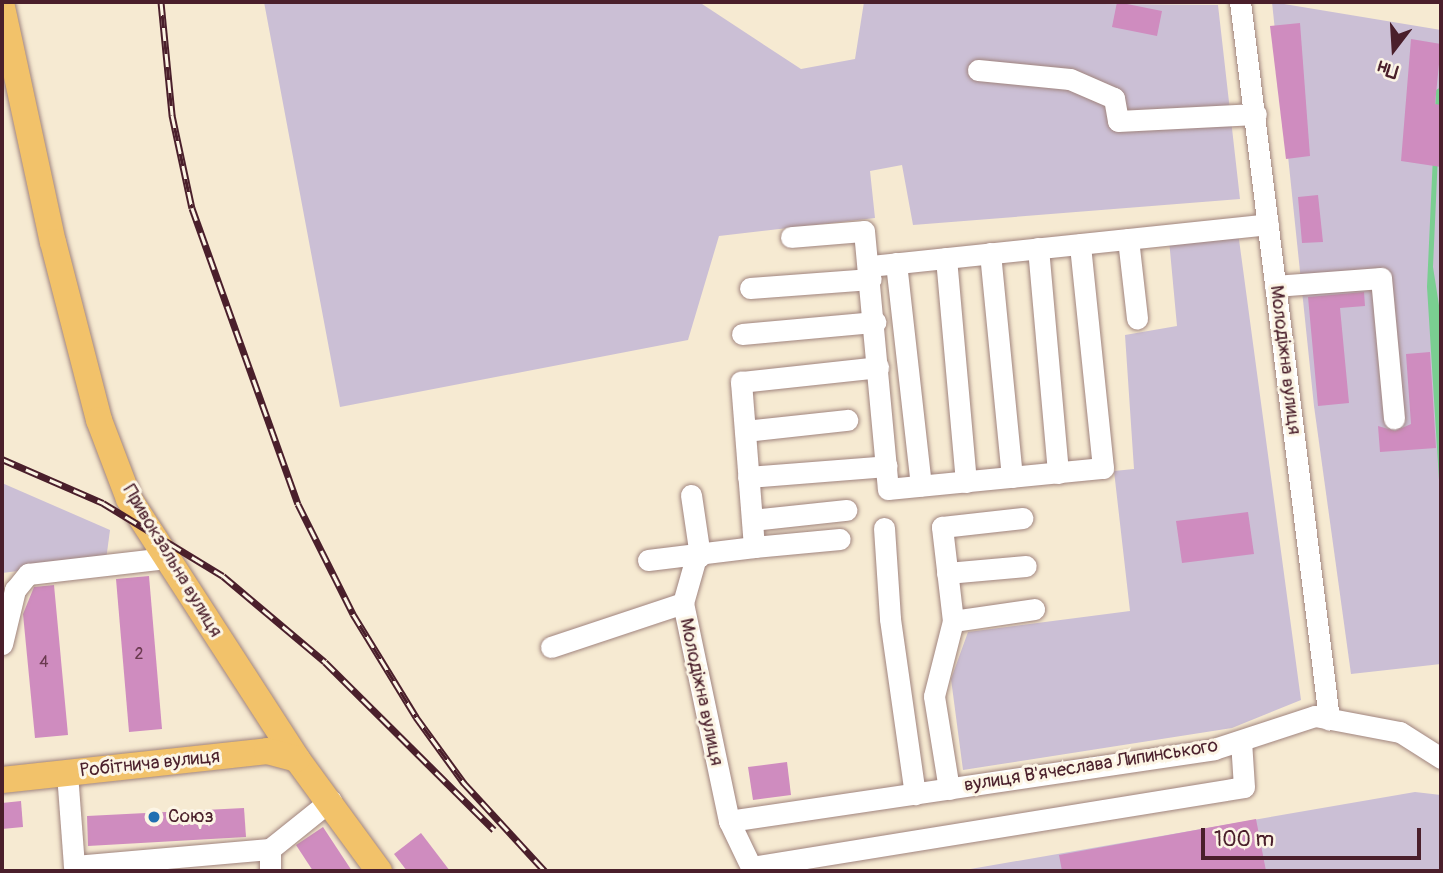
<!DOCTYPE html>
<meta charset="utf-8">
<style>
body{margin:0}
#map{position:relative;width:1443px;height:873px;overflow:hidden;background:#f6ead2;font-family:Pangolin,sans-serif}
div>[style]{position:absolute}
.industrial>*{inset:0;background:#cbbfd5}
.green>*{inset:0;background:#7ace91}
.building>*{inset:0;background:#cf8cbf}
.roads{filter:drop-shadow(0 0 2px #a0847e) drop-shadow(0 0 2px #a0847e)}
.minor>*{height:21px;margin:-10.5px;padding:0 10.5px;transform-origin:10.5px;border-radius:10.5px;background:#fff}
.major>*{height:26px;margin:-13px;padding:0 13px;transform-origin:13px;border-radius:13px;background:#f2c26a}
.rail>*{height:7px;margin-top:-3.5px;transform-origin:0;background:repeating-linear-gradient(90deg,#fcf5e5 0 13px,#4a1f2b 0 26px);box-sizing:border-box;border-block:2px solid #4a1f2b}
.dots>*{width:19px;height:19px;translate:-50% -50%;box-sizing:border-box;border:4px solid #fcf5e5;border-radius:50%}
span{translate:-50% -50%;white-space:nowrap;text-align:center;line-height:1.15;-webkit-text-stroke:6px #fcf5e5;paint-order:stroke}
.number-label{font-size:16px;color:#6b3a50}
.number-label span{-webkit-text-stroke-width:0}
.street-label{font-size:19px;color:#4a1f2b}
.poi-label{font-size:19px;color:#4a1f2b}
.left{translate:0 -50%;text-align:left}
.frame{position:absolute;inset:0;border:4px solid #4a1f2b;pointer-events:none}
.north{position:absolute;left:1359px;top:14px;width:70px;height:70px;-webkit-text-stroke:5px #fcf5e5;paint-order:stroke;rotate:197deg;font-size:19px;font-weight:700;line-height:28px;text-align:center;color:#4a1f2b}
.north::after{content:'';display:block;margin:auto;width:24px;height:32px;background:#4a1f2b;clip-path:polygon(50% 0,100% 100%,50% 72%,0 100%)}
.scale{position:absolute;left:1201px;top:828px;width:220px;height:32px;box-sizing:border-box;border:4px solid #4a1f2b;border-top:0;padding-left:9px;font-size:21px;line-height:24px;white-space:nowrap;color:#4a1f2b;-webkit-text-stroke:5px #fcf5e5;paint-order:stroke}
</style>
<div id="map">
<div class="industrial">
<i style="clip-path:polygon(264px 2px,699px 2px,801px 69px,855px 59px,864px 2px,1218px 5px,1240px 199px,913px 225px,902px 165px,870px 171px,875px 218px,719px 236px,688px 340px,340px 407px)"></i>
<i style="clip-path:polygon(1272px 2px,1441px 30px,1441px 664px,1351px 674px,1314px 406px)"></i>
<i style="clip-path:polygon(1238px 232px,1301px 700px,1232px 728px,963px 770px,951px 679px,968px 632px,1130px 611px,1114px 471px,1134px 469px,1125px 335px,1177px 326px,1169px 240px)"></i>
<i style="clip-path:polygon(2px 483px,110px 530px,106px 560px,2px 573px)"></i>
<i style="clip-path:polygon(1415px 792px,1441px 795px,1441px 871px,959px 871px)"></i>
</div>
<div class="green">
<i style="clip-path:polygon(1441px 87px,1433px 267px,1441px 318px,1441px 512px,1427px 287px,1436px 90px)"></i>
</div>
<div class="building">
<i style="clip-path:polygon(1117px 2px,1162px 11px,1157px 36px,1112px 27px)"></i>
<i style="clip-path:polygon(1300px 23px,1310px 156px,1286px 159px,1270px 26px)"></i>
<i style="clip-path:polygon(1411px 39px,1441px 44px,1435px 104px,1441px 105px,1441px 167px,1401px 161px)"></i>
<i style="clip-path:polygon(1318px 195px,1323px 242px,1302px 243px,1298px 197px)"></i>
<i style="clip-path:polygon(1364px 292px,1365px 306px,1340px 308px,1349px 403px,1318px 406px,1308px 297px)"></i>
<i style="clip-path:polygon(1430px 352px,1436px 448px,1380px 452px,1378px 426px,1395px 431px,1411px 424px,1406px 354px)"></i>
<i style="clip-path:polygon(1248px 512px,1254px 554px,1182px 563px,1176px 521px)"></i>
<i style="clip-path:polygon(149px 576px,162px 729px,129px 732px,116px 579px)"></i>
<i style="clip-path:polygon(54px 585px,68px 735px,35px 738px,23px 614px,34px 587px)"></i>
<i style="clip-path:polygon(787px 762px,791px 795px,753px 800px,748px 767px)"></i>
<i style="clip-path:polygon(21px 801px,23px 827px,2px 829px,2px 803px)"></i>
<i style="clip-path:polygon(244px 808px,246px 837px,88px 846px,87px 816px)"></i>
<i style="clip-path:polygon(1256px 819px,1266px 871px,1062px 871px,1059px 855px)"></i>
<i style="clip-path:polygon(323px 827px,352px 871px,313px 871px,296px 845px)"></i>
<i style="clip-path:polygon(421px 833px,450px 871px,407px 871px,394px 854px)"></i>
</div>
<div class="roads">
<div class="minor">
<i style="left:1240px;top:2px;width:723px;rotate:82.92deg"></i>
<i style="left:978px;top:70px;width:92px;rotate:5.6deg"></i>
<i style="left:1070px;top:79px;width:48px;rotate:23.4deg"></i>
<i style="left:1114px;top:98px;width:23px;rotate:80deg"></i>
<i style="left:1118px;top:121px;width:138px;rotate:-2.9deg"></i>
<i style="left:791px;top:237px;width:73px;rotate:-4.7deg"></i>
<i style="left:864px;top:231px;width:259px;rotate:84.7deg"></i>
<i style="left:888px;top:489px;width:216px;rotate:-5.6deg"></i>
<i style="left:1103px;top:468px;width:225px;rotate:-95.9deg"></i>
<i style="left:1128px;top:239px;width:80px;rotate:83.5deg"></i>
<i style="left:1038px;top:248px;width:226px;rotate:84.9deg"></i>
<i style="left:990px;top:253px;width:225px;rotate:84.4deg"></i>
<i style="left:946px;top:258px;width:225px;rotate:84.9deg"></i>
<i style="left:896px;top:263px;width:224px;rotate:83.6deg"></i>
<i style="left:870px;top:266px;width:400px;rotate:-6deg"></i>
<i style="left:1275px;top:286px;width:106px;rotate:-4.3deg"></i>
<i style="left:1381px;top:278px;width:141px;rotate:84.7deg"></i>
<i style="left:750px;top:288px;width:121px;rotate:-4.3deg"></i>
<i style="left:742px;top:334px;width:134px;rotate:-5.2deg"></i>
<i style="left:745px;top:431px;width:103px;rotate:-6.2deg"></i>
<i style="left:748px;top:477px;width:139px;rotate:-4.5deg"></i>
<i style="left:691px;top:495px;width:62px;rotate:81.6deg"></i>
<i style="left:752px;top:520px;width:95px;rotate:-6.1deg"></i>
<i style="left:884px;top:528px;width:91px;rotate:86.2deg"></i>
<i style="left:890px;top:619px;width:177px;rotate:81.9deg"></i>
<i style="left:754px;top:547px;width:86px;rotate:-5.3deg"></i>
<i style="left:648px;top:560px;width:107px;rotate:-7deg"></i>
<i style="left:754px;top:547px;width:166px;rotate:-94.5deg"></i>
<i style="left:741px;top:382px;width:138px;rotate:-6.2deg"></i>
<i style="left:947px;top:573px;width:79px;rotate:-5.1deg"></i>
<i style="left:683px;top:603px;width:48px;rotate:-74.2deg"></i>
<i style="left:953px;top:621px;width:82px;rotate:-8.4deg"></i>
<i style="left:2px;top:644px;width:56px;rotate:-76.5deg"></i>
<i style="left:15px;top:590px;width:21px;rotate:-51deg"></i>
<i style="left:28px;top:574px;width:139px;rotate:-6.6deg"></i>
<i style="left:551px;top:647px;width:139px;rotate:-18.4deg"></i>
<i style="left:683px;top:603px;width:223px;rotate:78.1deg"></i>
<i style="left:729px;top:821px;width:55px;rotate:64.4deg"></i>
<i style="left:67px;top:773px;width:93px;rotate:85.7deg"></i>
<i style="left:74px;top:866px;width:197px;rotate:-5deg"></i>
<i style="left:270px;top:849px;width:78px;rotate:-38.8deg"></i>
<i style="left:949px;top:789px;width:94px;rotate:-99.2deg"></i>
<i style="left:934px;top:696px;width:77px;rotate:-75.8deg"></i>
<i style="left:953px;top:621px;width:95px;rotate:-96.7deg"></i>
<i style="left:942px;top:527px;width:81px;rotate:-6.4deg"></i>
<i style="left:729px;top:821px;width:490px;rotate:-8.4deg"></i>
<i style="left:1214px;top:749px;width:106px;rotate:-18.1deg"></i>
<i style="left:1315px;top:716px;width:86px;rotate:10.7deg"></i>
<i style="left:1400px;top:732px;width:49px;rotate:32.4deg"></i>
<i style="left:270px;top:849px;width:22px;rotate:90deg"></i>
<i style="left:751px;top:867px;width:499px;rotate:-9.2deg"></i>
<i style="left:1244px;top:787px;width:46px;rotate:-93.7deg"></i>
</div>
<div class="major">
<i style="left:2px;top:7px;width:240px;rotate:77.8deg"></i>
<i style="left:53px;top:242px;width:184px;rotate:75.5deg"></i>
<i style="left:99px;top:420px;width:85px;rotate:69.2deg"></i>
<i style="left:129px;top:499px;width:310px;rotate:57.1deg"></i>
<i style="left:297px;top:759px;width:139px;rotate:53.8deg"></i>
<i style="left:2px;top:780px;width:267px;rotate:-6.2deg"></i>
<i style="left:267px;top:751px;width:31px;rotate:15deg"></i>
</div>
</div>
<div class="rail">
<i style="left:161px;top:2px;width:114px;rotate:84.4deg"></i>
<i style="left:172px;top:115px;width:95px;rotate:77.9deg"></i>
<i style="left:192px;top:208px;width:314px;rotate:70.3deg"></i>
<i style="left:298px;top:504px;width:123px;rotate:63.4deg"></i>
<i style="left:353px;top:614px;width:121px;rotate:58.5deg"></i>
<i style="left:416px;top:717px;width:82px;rotate:54deg"></i>
<i style="left:464px;top:783px;width:120px;rotate:47.4deg"></i>
<i style="left:2px;top:459px;width:110px;rotate:23.5deg"></i>
<i style="left:103px;top:503px;width:140px;rotate:31.3deg"></i>
<i style="left:223px;top:576px;width:133px;rotate:40.1deg"></i>
<i style="left:325px;top:662px;width:238px;rotate:44.8deg"></i>
</div>
<div class="dots">
<i style="left:154px;top:817px;background:#1f6fb2"></i>
</div>
<div class="number-label">
<span style="left:139px;top:654px">2</span>
<span style="left:44px;top:662px">4</span>
</div>
<div class="street-label">
<span style="left:1285px;top:360px;rotate:83deg">Молодіжна вулиця</span>
<span style="left:172px;top:561px;rotate:59deg">Привокзальна вулиця</span>
<span style="left:701px;top:692px;rotate:78deg">Молодіжна вулиця</span>
<span style="left:150px;top:764px;rotate:-6deg">Робітнича вулиця</span>
<span style="left:1091px;top:766px;rotate:-9deg">вулиця В'ячеслава Липинського</span>
</div>
<div class="poi-label">
<span class="left" style="left:168px;top:817px">Союз</span>
</div>
<div class="frame"></div>
<div class="north">Пн</div>
<div class="scale">100 m</div>
</div>
